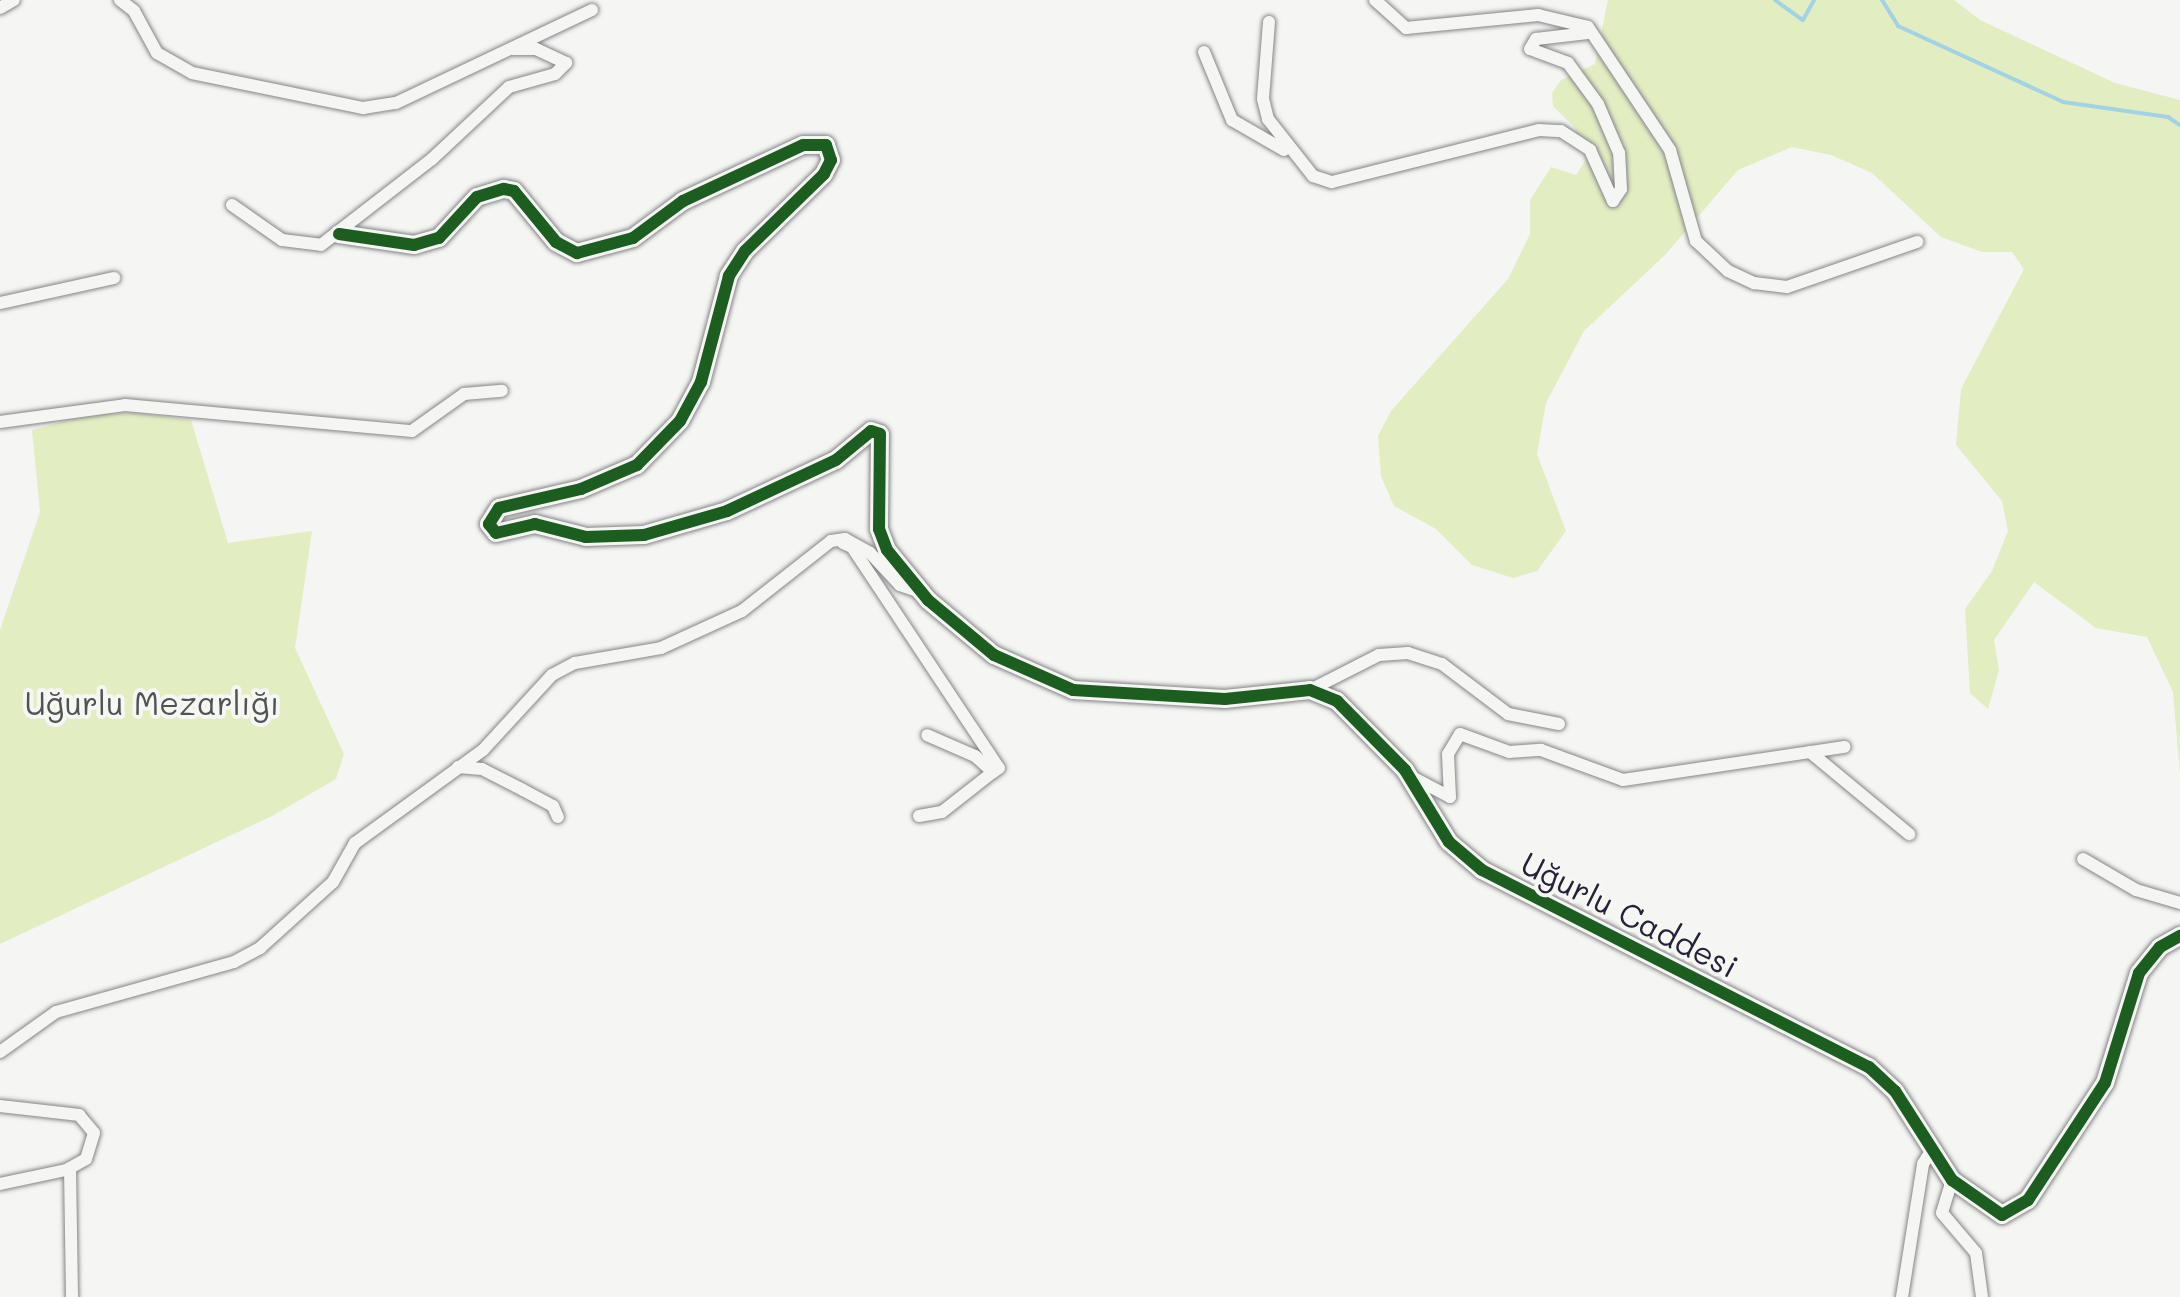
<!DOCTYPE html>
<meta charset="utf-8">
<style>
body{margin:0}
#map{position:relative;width:2180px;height:1297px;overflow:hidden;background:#f5f5f3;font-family:Mali,sans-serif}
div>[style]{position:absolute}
.green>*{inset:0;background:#e2edc2}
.stream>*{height:4px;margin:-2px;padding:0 2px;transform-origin:2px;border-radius:2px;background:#a2d3e4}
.roads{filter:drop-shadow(0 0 2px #858589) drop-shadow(0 0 2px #858589)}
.street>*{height:12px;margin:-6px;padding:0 6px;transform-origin:6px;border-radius:6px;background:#f5f5f3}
.secondary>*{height:18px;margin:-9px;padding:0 9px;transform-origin:9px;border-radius:9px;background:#f5f5f3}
.cycleway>*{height:12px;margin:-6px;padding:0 6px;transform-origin:6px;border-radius:6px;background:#1b5e20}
span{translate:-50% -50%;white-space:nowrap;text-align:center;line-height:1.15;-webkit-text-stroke:8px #f6f6f2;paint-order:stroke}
.park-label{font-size:32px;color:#4e5353}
.street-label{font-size:32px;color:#22223b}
</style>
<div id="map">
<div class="green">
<i style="clip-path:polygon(1608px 0,1954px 0,1980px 20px,2115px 83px,2180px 100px,2180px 776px,2173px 692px,2147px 637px,2096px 628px,2034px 582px,1994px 640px,1999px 670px,1988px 709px,1970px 693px,1965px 609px,1992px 571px,2008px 531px,2002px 501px,1956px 445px,1961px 389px,2024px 269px,2012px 252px,1982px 252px,1941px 237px,1872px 173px,1831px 155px,1792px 147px,1738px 170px,1665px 255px,1584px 331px,1546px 403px,1537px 454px,1566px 531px,1537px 571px,1513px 578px,1472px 565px,1436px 529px,1394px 506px,1381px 476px,1378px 436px,1391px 411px,1508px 279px,1530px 234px,1530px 200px,1551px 167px,1576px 175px,1587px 158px,1574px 127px,1553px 106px,1552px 93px,1561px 80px,1595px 64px)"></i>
<i style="clip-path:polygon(136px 413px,191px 420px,228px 543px,312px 531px,295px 648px,344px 754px,336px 779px,272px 816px,0 944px,0 630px,40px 512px,32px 430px,90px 414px)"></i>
</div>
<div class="stream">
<i style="left:1775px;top:0;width:34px;rotate:36deg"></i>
<i style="left:1803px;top:20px;width:23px;rotate:-61deg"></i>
<i style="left:1882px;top:0;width:31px;rotate:58deg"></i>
<i style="left:1898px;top:26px;width:182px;rotate:24.7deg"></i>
<i style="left:2063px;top:102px;width:106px;rotate:8.1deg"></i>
<i style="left:2168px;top:117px;width:14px;rotate:34deg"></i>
</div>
<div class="roads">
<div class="street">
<i style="left:120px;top:0;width:18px;rotate:38deg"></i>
<i style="left:134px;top:11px;width:48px;rotate:61.3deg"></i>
<i style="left:157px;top:53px;width:40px;rotate:29.7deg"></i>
<i style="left:192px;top:73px;width:175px;rotate:11.6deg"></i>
<i style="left:363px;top:108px;width:33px;rotate:-9deg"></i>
<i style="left:396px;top:103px;width:217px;rotate:-25.4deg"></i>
<i style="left:1375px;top:0;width:42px;rotate:42.1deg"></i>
<i style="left:1406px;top:28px;width:133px;rotate:-5.6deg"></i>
<i style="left:1538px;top:15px;width:51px;rotate:13.5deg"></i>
<i style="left:1588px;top:27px;width:148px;rotate:56.3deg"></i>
<i style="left:1670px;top:150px;width:95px;rotate:74.1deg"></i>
<i style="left:1696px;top:241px;width:44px;rotate:43.2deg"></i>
<i style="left:1728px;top:271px;width:29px;rotate:25deg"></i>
<i style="left:1754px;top:283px;width:33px;rotate:7deg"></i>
<i style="left:1787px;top:287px;width:138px;rotate:-19.1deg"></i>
<i style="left:0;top:8px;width:16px;rotate:-30deg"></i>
<i style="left:1269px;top:22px;width:77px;rotate:94.5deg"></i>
<i style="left:1263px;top:99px;width:21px;rotate:76deg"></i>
<i style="left:1268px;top:119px;width:73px;rotate:51.7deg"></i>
<i style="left:1313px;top:176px;width:20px;rotate:18deg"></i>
<i style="left:1332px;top:182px;width:213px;rotate:-14.1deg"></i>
<i style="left:1539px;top:130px;width:22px;rotate:3deg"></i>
<i style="left:1561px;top:131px;width:35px;rotate:33deg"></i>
<i style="left:1590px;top:150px;width:56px;rotate:65.7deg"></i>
<i style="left:1613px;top:201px;width:14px;rotate:-56deg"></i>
<i style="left:1621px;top:189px;width:36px;rotate:-93deg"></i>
<i style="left:1619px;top:153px;width:53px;rotate:-113.2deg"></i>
<i style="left:1598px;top:104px;width:51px;rotate:-126.2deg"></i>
<i style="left:1568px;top:63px;width:40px;rotate:-159.8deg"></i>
<i style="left:1530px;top:49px;width:12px;rotate:-59deg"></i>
<i style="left:1536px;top:39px;width:52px;rotate:-6.6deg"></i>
<i style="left:1204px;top:52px;width:74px;rotate:67.6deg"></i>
<i style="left:1232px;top:120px;width:60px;rotate:30deg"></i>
<i style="left:232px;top:205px;width:61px;rotate:35deg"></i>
<i style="left:282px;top:240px;width:39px;rotate:7deg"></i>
<i style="left:321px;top:245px;width:140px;rotate:-37.8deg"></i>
<i style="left:432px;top:159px;width:105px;rotate:-43.1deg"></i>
<i style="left:509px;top:87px;width:48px;rotate:-15.8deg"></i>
<i style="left:555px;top:74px;width:16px;rotate:-45deg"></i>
<i style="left:566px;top:63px;width:33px;rotate:-155deg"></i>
<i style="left:536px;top:49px;width:23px;rotate:180deg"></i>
<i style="left:0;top:303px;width:117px;rotate:-12.4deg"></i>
<i style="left:0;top:422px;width:126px;rotate:-7.7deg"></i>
<i style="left:125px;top:405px;width:288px;rotate:5.2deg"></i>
<i style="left:412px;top:431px;width:64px;rotate:-35.4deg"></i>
<i style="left:464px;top:394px;width:38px;rotate:-5deg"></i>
<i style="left:843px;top:543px;width:10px;rotate:24deg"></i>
<i style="left:852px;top:547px;width:265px;rotate:56.4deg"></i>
<i style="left:999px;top:768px;width:7px;rotate:146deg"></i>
<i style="left:993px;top:772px;width:24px;rotate:-138deg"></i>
<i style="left:975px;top:756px;width:52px;rotate:-156.4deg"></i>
<i style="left:1310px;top:690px;width:77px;rotate:-26.9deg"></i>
<i style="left:1379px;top:655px;width:29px;rotate:-4deg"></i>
<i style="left:1408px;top:653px;width:36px;rotate:18deg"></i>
<i style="left:1442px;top:664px;width:83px;rotate:37.1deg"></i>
<i style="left:1508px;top:714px;width:52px;rotate:11.1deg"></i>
<i style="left:1810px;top:752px;width:129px;rotate:39.6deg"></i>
<i style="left:458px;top:767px;width:24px;rotate:5deg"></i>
<i style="left:482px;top:769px;width:46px;rotate:27.1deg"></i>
<i style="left:523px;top:790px;width:34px;rotate:28deg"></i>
<i style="left:553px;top:806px;width:12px;rotate:66deg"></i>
<i style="left:1412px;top:777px;width:43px;rotate:27.8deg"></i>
<i style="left:1450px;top:797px;width:43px;rotate:-92.7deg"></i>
<i style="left:1448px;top:754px;width:23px;rotate:-59deg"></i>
<i style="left:1460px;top:734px;width:52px;rotate:20.2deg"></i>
<i style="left:1509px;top:752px;width:32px;rotate:-4deg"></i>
<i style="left:1541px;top:750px;width:87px;rotate:20.1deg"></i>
<i style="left:1623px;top:780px;width:224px;rotate:-8.5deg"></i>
<i style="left:919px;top:816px;width:23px;rotate:-10deg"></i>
<i style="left:942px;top:812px;width:65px;rotate:-38.1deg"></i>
<i style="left:2083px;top:859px;width:61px;rotate:30.3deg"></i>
<i style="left:2136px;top:890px;width:46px;rotate:16.5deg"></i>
<i style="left:0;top:1052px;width:69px;rotate:-35.5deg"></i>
<i style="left:56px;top:1012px;width:185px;rotate:-15.7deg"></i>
<i style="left:234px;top:962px;width:30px;rotate:-28deg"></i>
<i style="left:260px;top:948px;width:98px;rotate:-42.1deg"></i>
<i style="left:333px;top:882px;width:45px;rotate:-60.6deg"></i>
<i style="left:355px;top:843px;width:158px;rotate:-36deg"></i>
<i style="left:483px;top:750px;width:102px;rotate:-47.4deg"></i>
<i style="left:552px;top:675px;width:26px;rotate:-28deg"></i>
<i style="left:575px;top:663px;width:87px;rotate:-9.9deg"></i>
<i style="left:661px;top:648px;width:89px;rotate:-24.6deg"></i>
<i style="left:742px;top:611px;width:113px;rotate:-38.2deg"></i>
<i style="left:831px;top:541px;width:14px;rotate:-8deg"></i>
<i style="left:845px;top:539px;width:29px;rotate:29deg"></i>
<i style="left:870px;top:553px;width:44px;rotate:46.8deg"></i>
<i style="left:900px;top:585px;width:21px;rotate:19deg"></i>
<i style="left:0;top:1106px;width:80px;rotate:6.5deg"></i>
<i style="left:79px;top:1115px;width:23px;rotate:50deg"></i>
<i style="left:94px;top:1133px;width:27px;rotate:107deg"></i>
<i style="left:86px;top:1159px;width:23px;rotate:151deg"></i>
<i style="left:66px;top:1170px;width:67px;rotate:168deg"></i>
<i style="left:70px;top:1168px;width:129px;rotate:89.1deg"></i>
<i style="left:1952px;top:1180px;width:34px;rotate:107deg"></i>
<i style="left:1942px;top:1213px;width:52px;rotate:49.6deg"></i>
<i style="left:1976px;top:1253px;width:44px;rotate:82.2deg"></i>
<i style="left:1902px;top:1297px;width:135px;rotate:-81deg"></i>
<i style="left:1923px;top:1164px;width:15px;rotate:-58deg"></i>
</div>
<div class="secondary">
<i style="left:339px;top:234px;width:76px;rotate:8.3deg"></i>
<i style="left:414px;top:245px;width:26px;rotate:-16deg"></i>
<i style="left:439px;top:238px;width:56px;rotate:-47.2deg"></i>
<i style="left:477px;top:197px;width:28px;rotate:-17deg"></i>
<i style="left:504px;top:189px;width:10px;rotate:11deg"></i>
<i style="left:514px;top:191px;width:66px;rotate:50.5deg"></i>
<i style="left:556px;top:242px;width:24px;rotate:28deg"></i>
<i style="left:577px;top:253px;width:58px;rotate:-15deg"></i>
<i style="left:633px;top:238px;width:62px;rotate:-36.5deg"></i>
<i style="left:683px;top:201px;width:132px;rotate:-25deg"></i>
<i style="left:803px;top:145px;width:23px"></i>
<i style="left:826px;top:145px;width:16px;rotate:72deg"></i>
<i style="left:831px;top:160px;width:16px;rotate:117deg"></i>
<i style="left:824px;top:174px;width:110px;rotate:135.7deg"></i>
<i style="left:745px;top:251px;width:30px;rotate:123deg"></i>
<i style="left:729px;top:276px;width:110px;rotate:104.8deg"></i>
<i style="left:701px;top:382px;width:44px;rotate:118.3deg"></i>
<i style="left:680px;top:421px;width:62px;rotate:134.3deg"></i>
<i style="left:637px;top:465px;width:61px;rotate:156.8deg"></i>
<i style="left:581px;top:489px;width:84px;rotate:167deg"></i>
<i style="left:499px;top:508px;width:19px;rotate:122deg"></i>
<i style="left:489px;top:524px;width:11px;rotate:52deg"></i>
<i style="left:496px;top:533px;width:40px;rotate:-13deg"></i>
<i style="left:535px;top:524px;width:53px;rotate:14.3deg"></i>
<i style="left:586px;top:537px;width:58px;rotate:-2deg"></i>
<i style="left:644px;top:535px;width:86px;rotate:-16.1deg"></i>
<i style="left:727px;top:511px;width:120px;rotate:-25.1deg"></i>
<i style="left:836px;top:460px;width:45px;rotate:-39.6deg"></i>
<i style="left:871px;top:431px;width:9px;rotate:18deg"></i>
<i style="left:880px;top:434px;width:95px;rotate:90.6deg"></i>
<i style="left:879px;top:529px;width:22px;rotate:69deg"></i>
<i style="left:887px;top:550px;width:65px;rotate:50.6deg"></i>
<i style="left:928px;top:600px;width:86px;rotate:39.8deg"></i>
<i style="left:994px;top:655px;width:86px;rotate:23.9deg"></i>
<i style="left:1073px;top:690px;width:152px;rotate:3.4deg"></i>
<i style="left:1225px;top:699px;width:85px;rotate:-6deg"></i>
<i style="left:1310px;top:690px;width:29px;rotate:22deg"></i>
<i style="left:1337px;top:701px;width:97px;rotate:45.4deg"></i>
<i style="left:1405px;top:770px;width:84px;rotate:58.6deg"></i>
<i style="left:1449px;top:842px;width:43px;rotate:40.3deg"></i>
<i style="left:1482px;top:870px;width:434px;rotate:27deg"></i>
<i style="left:1869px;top:1067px;width:35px;rotate:43deg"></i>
<i style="left:1895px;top:1091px;width:106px;rotate:57.4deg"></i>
<i style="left:1952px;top:1180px;width:61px;rotate:35deg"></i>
<i style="left:2002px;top:1215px;width:30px;rotate:-30deg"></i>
<i style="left:2028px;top:1200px;width:140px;rotate:-56.7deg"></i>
<i style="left:2105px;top:1083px;width:115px;rotate:-72.8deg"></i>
<i style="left:2139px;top:973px;width:33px;rotate:-51deg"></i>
<i style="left:2160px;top:947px;width:23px;rotate:-29deg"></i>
</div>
</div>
<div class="cycleway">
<i style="left:339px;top:234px;width:76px;rotate:8.3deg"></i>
<i style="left:414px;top:245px;width:26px;rotate:-16deg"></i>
<i style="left:439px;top:238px;width:56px;rotate:-47.2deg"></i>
<i style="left:477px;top:197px;width:28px;rotate:-17deg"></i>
<i style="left:504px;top:189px;width:10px;rotate:11deg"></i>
<i style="left:514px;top:191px;width:66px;rotate:50.5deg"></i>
<i style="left:556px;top:242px;width:24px;rotate:28deg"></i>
<i style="left:577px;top:253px;width:58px;rotate:-15deg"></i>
<i style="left:633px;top:238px;width:62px;rotate:-36.5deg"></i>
<i style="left:683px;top:201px;width:132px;rotate:-25deg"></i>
<i style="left:803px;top:145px;width:23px"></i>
<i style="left:826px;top:145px;width:16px;rotate:72deg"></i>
<i style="left:831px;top:160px;width:16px;rotate:117deg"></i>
<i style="left:824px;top:174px;width:110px;rotate:135.7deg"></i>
<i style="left:745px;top:251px;width:30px;rotate:123deg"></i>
<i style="left:729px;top:276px;width:110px;rotate:104.8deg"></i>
<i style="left:701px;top:382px;width:44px;rotate:118.3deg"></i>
<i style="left:680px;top:421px;width:62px;rotate:134.3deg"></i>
<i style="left:637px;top:465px;width:61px;rotate:156.8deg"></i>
<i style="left:581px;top:489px;width:84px;rotate:167deg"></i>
<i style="left:499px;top:508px;width:19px;rotate:122deg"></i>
<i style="left:489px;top:524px;width:11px;rotate:52deg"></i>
<i style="left:496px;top:533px;width:40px;rotate:-13deg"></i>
<i style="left:535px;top:524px;width:53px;rotate:14.3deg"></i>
<i style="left:586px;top:537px;width:58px;rotate:-2deg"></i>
<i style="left:644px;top:535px;width:86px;rotate:-16.1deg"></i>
<i style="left:727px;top:511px;width:120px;rotate:-25.1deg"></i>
<i style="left:836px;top:460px;width:45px;rotate:-39.6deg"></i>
<i style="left:871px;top:431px;width:9px;rotate:18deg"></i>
<i style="left:880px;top:434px;width:95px;rotate:90.6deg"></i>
<i style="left:879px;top:529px;width:22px;rotate:69deg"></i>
<i style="left:887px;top:550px;width:65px;rotate:50.6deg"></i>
<i style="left:928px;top:600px;width:86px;rotate:39.8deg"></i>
<i style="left:994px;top:655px;width:86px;rotate:23.9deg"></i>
<i style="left:1073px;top:690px;width:152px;rotate:3.4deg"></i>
<i style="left:1225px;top:699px;width:85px;rotate:-6deg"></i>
<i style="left:1310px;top:690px;width:29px;rotate:22deg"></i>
<i style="left:1337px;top:701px;width:97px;rotate:45.4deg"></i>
<i style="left:1405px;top:770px;width:84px;rotate:58.6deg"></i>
<i style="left:1449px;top:842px;width:43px;rotate:40.3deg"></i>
<i style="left:1482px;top:870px;width:434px;rotate:27deg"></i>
<i style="left:1869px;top:1067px;width:35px;rotate:43deg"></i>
<i style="left:1895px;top:1091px;width:106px;rotate:57.4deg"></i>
<i style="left:1952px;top:1180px;width:61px;rotate:35deg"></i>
<i style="left:2002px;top:1215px;width:30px;rotate:-30deg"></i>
<i style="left:2028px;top:1200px;width:140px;rotate:-56.7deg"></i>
<i style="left:2105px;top:1083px;width:115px;rotate:-72.8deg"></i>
<i style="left:2139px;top:973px;width:33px;rotate:-51deg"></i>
<i style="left:2160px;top:947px;width:23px;rotate:-29deg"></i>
</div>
<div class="park-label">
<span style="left:152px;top:702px">Uğurlu Mezarlığı</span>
</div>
<div class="street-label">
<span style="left:1630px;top:914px;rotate:27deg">Uğurlu Caddesi</span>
</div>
</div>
